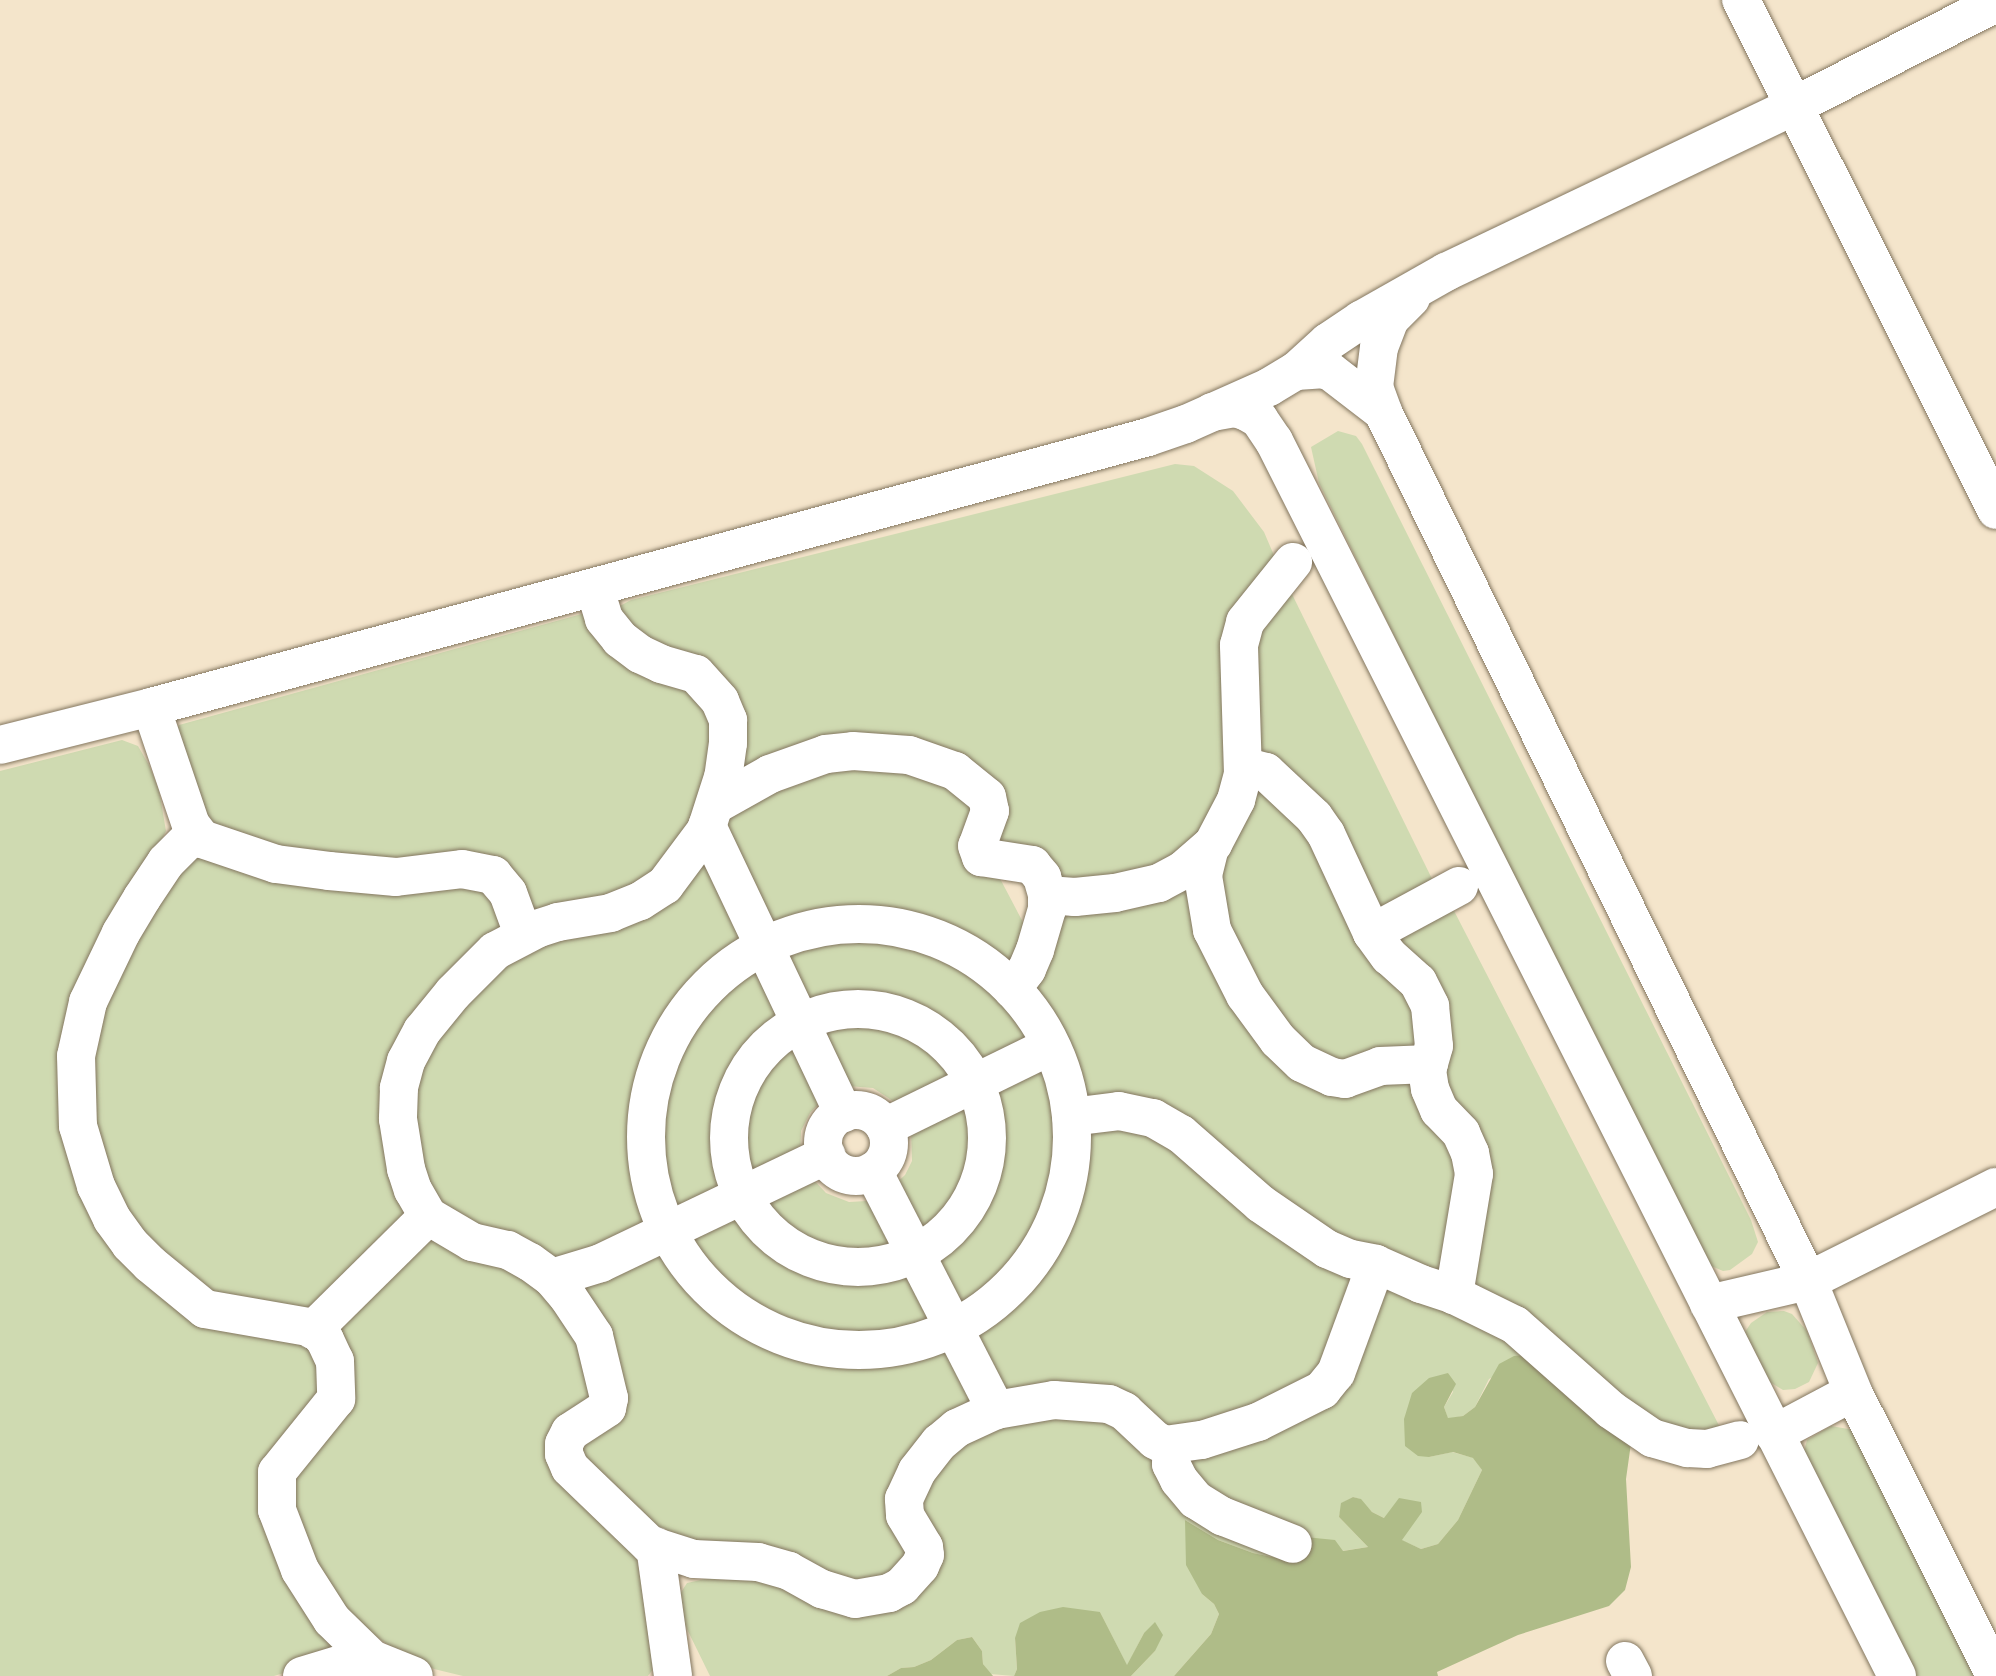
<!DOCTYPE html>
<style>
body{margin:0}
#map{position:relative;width:1996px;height:1676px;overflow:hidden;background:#f4e5cb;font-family:"Work Sans",sans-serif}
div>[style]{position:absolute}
.green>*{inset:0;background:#cfdab1}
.forest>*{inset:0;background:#afbc88}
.roads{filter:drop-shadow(0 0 2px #83765f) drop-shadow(0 0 2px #83765f)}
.minor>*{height:38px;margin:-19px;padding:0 19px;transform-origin:19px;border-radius:19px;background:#fff}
.minor>.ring{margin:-19px;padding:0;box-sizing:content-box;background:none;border:38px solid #fff;border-radius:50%}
span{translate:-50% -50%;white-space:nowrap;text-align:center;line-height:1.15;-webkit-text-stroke:7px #f4e5cb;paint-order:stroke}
</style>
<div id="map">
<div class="green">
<i style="clip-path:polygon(1338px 431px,1356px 436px,1362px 444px,1751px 1220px,1758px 1242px,1752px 1254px,1730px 1270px,1723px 1271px,1709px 1265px,1694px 1245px,1319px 483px,1311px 447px)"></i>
<i style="clip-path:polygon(1175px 464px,1194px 466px,1233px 491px,1264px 532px,1276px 560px,1261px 579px,1232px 781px,1186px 860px,1061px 886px,1000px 841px,1002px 830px,938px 755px,744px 779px,736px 749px,618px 607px,631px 600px)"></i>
<i style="clip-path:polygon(1289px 588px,1439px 893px,1378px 915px,1252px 743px,1249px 649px)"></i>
<i style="clip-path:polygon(589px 612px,683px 676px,720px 737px,680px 847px,639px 884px,540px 921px,516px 887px,320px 859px,212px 830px,176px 729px,179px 725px)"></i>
<i style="clip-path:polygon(122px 740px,138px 746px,149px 765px,159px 790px,166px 831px,77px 1007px,114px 1246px,302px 1336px,328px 1375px,265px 1474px,356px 1651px,274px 1676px,0 1676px,0 771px)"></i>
<i style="clip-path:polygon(834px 759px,964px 781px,995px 869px,1026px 928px,1011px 977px,973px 948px,942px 932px,908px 922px,874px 917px,839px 918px,805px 922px,773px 932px,721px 822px)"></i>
<i style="clip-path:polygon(1263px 776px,1414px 990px,1426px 1051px,1321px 1062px,1246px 975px,1210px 864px)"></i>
<i style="clip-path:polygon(708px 839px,757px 941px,702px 982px,676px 1015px,656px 1052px,643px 1092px,638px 1134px,642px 1176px,656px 1227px,560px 1259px,468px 1235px,416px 1180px,416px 1062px,480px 980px)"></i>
<i style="clip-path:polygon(184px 854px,474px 876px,507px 918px,404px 1059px,405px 1213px,321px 1310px,185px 1287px,105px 1193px,85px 1041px)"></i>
<i style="clip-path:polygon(1184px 880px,1307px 1075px,1405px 1069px,1460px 1143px,1446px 1278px,1363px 1251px,1245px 1175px,1077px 1107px,1064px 1053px,1027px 994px,1060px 913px)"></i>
<i style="clip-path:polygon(1450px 903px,1726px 1439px,1684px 1440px,1473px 1298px,1456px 1115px,1412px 968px,1395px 927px)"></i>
<i style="clip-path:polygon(831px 934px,899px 937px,955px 958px,1001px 991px,1042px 1042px,979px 1074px,954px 1040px,916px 1013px,897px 1006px,854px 998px,806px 1010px,777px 950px,799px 940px)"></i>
<i style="clip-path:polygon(751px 961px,790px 1017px,749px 1050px,730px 1085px,721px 1124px,723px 1169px,731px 1192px,667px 1222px,654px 1157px,656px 1101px,666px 1063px,698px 1009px,728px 977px)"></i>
<i style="clip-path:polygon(847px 1017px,889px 1021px,916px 1031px,944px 1053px,961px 1073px,896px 1103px,873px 1088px,848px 1086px,811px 1025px)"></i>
<i style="clip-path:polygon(792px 1035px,825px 1097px,810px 1113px,801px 1131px,800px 1160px,741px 1175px,737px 1141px,743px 1109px,766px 1062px)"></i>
<i style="clip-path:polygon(1046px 1057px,1060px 1111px,1060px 1160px,1051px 1201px,1035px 1236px,1013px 1267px,962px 1315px,919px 1259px,940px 1246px,971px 1212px,988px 1176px,996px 1120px,984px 1086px)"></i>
<i style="clip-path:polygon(976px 1103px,980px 1143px,967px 1196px,946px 1226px,919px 1247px,890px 1189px,905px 1175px,912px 1161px,911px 1130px)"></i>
<i style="clip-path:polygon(1124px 1119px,1363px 1269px,1330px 1369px,1183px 1438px,1006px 1393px,974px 1330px,1028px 1283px,1048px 1254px,1064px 1223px,1075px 1190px,1080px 1131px)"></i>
<i style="clip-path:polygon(809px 1175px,826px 1193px,849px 1202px,867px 1201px,879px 1196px,900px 1257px,866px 1264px,829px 1261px,799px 1248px,777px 1232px,752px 1202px)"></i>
<i style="clip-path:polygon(739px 1208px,758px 1238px,769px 1247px,808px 1268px,847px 1277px,892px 1273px,915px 1265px,945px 1329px,881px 1343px,825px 1342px,788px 1332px,750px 1314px,712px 1283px,691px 1259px,680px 1238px)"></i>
<i style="clip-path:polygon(425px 1234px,552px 1286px,600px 1391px,566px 1418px,636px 1553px,656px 1665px,648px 1676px,463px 1676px,434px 1669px,408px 1658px,360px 1626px,296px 1538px,286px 1471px,331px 1422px,334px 1326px)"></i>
<i style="clip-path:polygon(665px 1244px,697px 1289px,729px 1317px,766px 1339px,805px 1353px,847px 1360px,889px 1358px,942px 1346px,973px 1402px,931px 1436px,915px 1545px,883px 1588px,673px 1546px,585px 1468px,579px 1442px,610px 1426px,581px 1288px)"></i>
<i style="clip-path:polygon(1398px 1283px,1538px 1354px,1489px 1379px,1475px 1407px,1463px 1416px,1448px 1419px,1444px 1407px,1453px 1392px,1448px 1373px,1429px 1457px,1452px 1452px,1474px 1458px,1482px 1470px,1458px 1520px,1438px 1544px,1421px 1549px,1401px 1540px,1421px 1512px,1384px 1518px,1372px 1512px,1360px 1499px,1353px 1497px,1342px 1503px,1339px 1517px,1368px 1547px,1342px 1551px,1228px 1511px,1180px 1462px,1281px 1422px,1379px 1293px)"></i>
<i style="clip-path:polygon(1784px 1311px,1792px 1314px,1807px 1331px,1818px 1363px,1809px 1382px,1795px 1389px,1783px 1390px,1770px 1382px,1745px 1332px,1751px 1323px,1767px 1312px)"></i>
<i style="clip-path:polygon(1096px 1408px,1282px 1559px,1253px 1553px,1218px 1540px,1185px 1520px,1202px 1594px,1214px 1604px,1219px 1614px,1211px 1634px,1174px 1676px,1131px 1676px,1155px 1651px,1144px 1633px,1127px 1666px,1100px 1612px,1015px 1638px,1017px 1669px,1014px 1676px,990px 1674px,983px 1664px,982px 1651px,972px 1637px,957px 1640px,931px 1660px,914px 1667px,901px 1668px,887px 1676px,710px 1676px,685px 1625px,678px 1597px,687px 1583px,745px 1570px,898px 1594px,912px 1513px,967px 1430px)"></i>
<i style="clip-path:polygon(1831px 1426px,1854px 1430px,1982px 1676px,1913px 1676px,1803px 1455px,1807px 1440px)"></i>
</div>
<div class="forest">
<i style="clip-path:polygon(1538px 1354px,1632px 1436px,1626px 1479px,1631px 1567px,1625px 1590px,1609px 1606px,1518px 1635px,1437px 1672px,1438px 1676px,1174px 1676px,1211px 1634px,1219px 1614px,1214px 1604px,1202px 1594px,1186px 1565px,1185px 1520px,1218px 1540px,1253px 1553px,1282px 1559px,1295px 1536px,1335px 1540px,1343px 1551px,1368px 1547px,1339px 1517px,1341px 1503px,1353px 1497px,1361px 1499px,1372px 1512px,1384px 1518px,1399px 1498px,1421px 1502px,1422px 1512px,1402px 1540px,1421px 1549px,1438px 1544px,1458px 1520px,1482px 1470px,1473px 1458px,1453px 1452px,1429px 1457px,1418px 1456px,1405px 1446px,1404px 1419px,1412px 1393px,1429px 1378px,1448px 1373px,1456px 1384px,1444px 1407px,1448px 1418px,1463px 1416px,1475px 1407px,1499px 1364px,1514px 1356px)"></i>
<i style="clip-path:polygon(1063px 1607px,1100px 1612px,1127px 1665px,1144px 1633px,1155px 1622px,1163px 1635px,1155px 1651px,1131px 1676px,1014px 1676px,1017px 1669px,1015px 1638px,1020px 1623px,1040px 1612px)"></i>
<i style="clip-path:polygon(972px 1637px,982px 1651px,983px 1664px,993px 1676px,887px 1676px,901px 1668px,914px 1667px,931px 1660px,957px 1640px)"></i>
</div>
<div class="roads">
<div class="minor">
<i style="left:1741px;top:0;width:570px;rotate:63.43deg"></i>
<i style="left:1411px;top:298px;width:30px;rotate:135deg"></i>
<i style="left:1390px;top:319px;width:30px;rotate:111deg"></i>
<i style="left:1379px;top:347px;width:40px;rotate:97.1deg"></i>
<i style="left:1374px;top:387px;width:27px;rotate:70deg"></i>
<i style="left:1383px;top:412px;width:967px;rotate:63.94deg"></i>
<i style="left:1808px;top:1281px;width:120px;rotate:67.9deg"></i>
<i style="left:1853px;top:1392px;width:318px;rotate:63.4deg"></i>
<i style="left:1296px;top:371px;width:26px;rotate:-4deg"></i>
<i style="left:1322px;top:369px;width:9px;rotate:18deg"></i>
<i style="left:1331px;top:372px;width:66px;rotate:37.6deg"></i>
<i style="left:1212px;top:412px;width:23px;rotate:-10deg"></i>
<i style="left:1235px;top:408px;width:13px;rotate:18deg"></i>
<i style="left:1247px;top:412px;width:14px;rotate:30deg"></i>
<i style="left:1259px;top:419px;width:27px;rotate:56deg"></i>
<i style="left:1274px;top:441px;width:1383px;rotate:63.23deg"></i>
<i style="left:598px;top:599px;width:21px;rotate:73deg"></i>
<i style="left:604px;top:619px;width:26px;rotate:51deg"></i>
<i style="left:620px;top:639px;width:25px;rotate:37deg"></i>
<i style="left:640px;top:654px;width:23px;rotate:25deg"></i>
<i style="left:661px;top:664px;width:36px;rotate:16deg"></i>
<i style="left:696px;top:674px;width:36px;rotate:48deg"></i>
<i style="left:720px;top:701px;width:21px;rotate:67deg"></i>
<i style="left:728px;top:720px;width:23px;rotate:90deg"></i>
<i style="left:728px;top:743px;width:34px;rotate:98deg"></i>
<i style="left:723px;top:777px;width:56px;rotate:107.8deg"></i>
<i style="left:706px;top:830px;width:69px;rotate:126.7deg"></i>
<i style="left:665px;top:885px;width:30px;rotate:147deg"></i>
<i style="left:640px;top:901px;width:31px;rotate:158deg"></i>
<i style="left:611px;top:913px;width:54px;rotate:170.4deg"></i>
<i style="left:558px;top:922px;width:22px;rotate:162deg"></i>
<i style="left:537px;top:929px;width:47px;rotate:152.4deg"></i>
<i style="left:495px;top:951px;width:59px;rotate:135deg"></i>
<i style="left:453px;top:993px;width:49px;rotate:129.2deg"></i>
<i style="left:422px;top:1031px;width:34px;rotate:118deg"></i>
<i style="left:406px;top:1061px;width:28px;rotate:105deg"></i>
<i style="left:399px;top:1088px;width:31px;rotate:92deg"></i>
<i style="left:398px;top:1119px;width:51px;rotate:80.9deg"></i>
<i style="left:406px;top:1169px;width:22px;rotate:72deg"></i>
<i style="left:413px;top:1190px;width:30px;rotate:60deg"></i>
<i style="left:428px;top:1216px;width:51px;rotate:30.6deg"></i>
<i style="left:472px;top:1242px;width:37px;rotate:13deg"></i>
<i style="left:508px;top:1250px;width:25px;rotate:29deg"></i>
<i style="left:530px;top:1262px;width:27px;rotate:36deg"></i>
<i style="left:552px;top:1278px;width:25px;rotate:50deg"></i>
<i style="left:568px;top:1297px;width:47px;rotate:56.3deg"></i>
<i style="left:594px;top:1336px;width:64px;rotate:76.4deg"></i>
<i style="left:609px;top:1398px;width:10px;rotate:101deg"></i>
<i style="left:607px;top:1408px;width:44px;rotate:147deg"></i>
<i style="left:570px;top:1432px;width:13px;rotate:117deg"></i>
<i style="left:564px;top:1444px;width:10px;rotate:90deg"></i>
<i style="left:564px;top:1454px;width:15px;rotate:67deg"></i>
<i style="left:570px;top:1468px;width:111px;rotate:43.9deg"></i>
<i style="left:650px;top:1545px;width:46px;rotate:17.7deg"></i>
<i style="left:694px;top:1559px;width:64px;rotate:2.7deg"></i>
<i style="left:758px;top:1562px;width:32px;rotate:16deg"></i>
<i style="left:789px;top:1571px;width:38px;rotate:29deg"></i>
<i style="left:822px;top:1589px;width:34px;rotate:17deg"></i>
<i style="left:855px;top:1599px;width:35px;rotate:-10deg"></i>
<i style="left:889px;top:1593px;width:15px;rotate:-28deg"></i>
<i style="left:902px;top:1586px;width:27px;rotate:-48deg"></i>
<i style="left:920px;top:1566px;width:12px;rotate:-66deg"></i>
<i style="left:925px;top:1555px;width:8px;rotate:-97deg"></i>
<i style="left:924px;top:1547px;width:37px;rotate:-121deg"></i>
<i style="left:905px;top:1515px;width:16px;rotate:-94deg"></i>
<i style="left:904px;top:1499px;width:31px;rotate:-65deg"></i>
<i style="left:917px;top:1471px;width:36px;rotate:-52deg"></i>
<i style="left:939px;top:1443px;width:23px;rotate:-40deg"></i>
<i style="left:957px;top:1428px;width:43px;rotate:-24.8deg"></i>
<i style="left:996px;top:1410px;width:59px;rotate:-9.8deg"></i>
<i style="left:1054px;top:1400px;width:55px;rotate:4.2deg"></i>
<i style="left:1109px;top:1404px;width:17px;rotate:25deg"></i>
<i style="left:1124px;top:1411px;width:42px;rotate:43.1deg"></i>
<i style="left:1155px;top:1440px;width:11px;rotate:27deg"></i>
<i style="left:1165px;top:1445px;width:37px;rotate:-8deg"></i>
<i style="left:1202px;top:1440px;width:59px;rotate:-17.8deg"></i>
<i style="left:1258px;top:1422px;width:72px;rotate:-26.6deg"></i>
<i style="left:1322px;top:1390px;width:22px;rotate:-51deg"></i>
<i style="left:1336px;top:1373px;width:116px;rotate:-69.8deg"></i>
<i style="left:151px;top:707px;width:125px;rotate:71.3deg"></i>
<i style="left:191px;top:825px;width:18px;rotate:52deg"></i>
<i style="left:202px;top:839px;width:78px;rotate:18.7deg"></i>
<i style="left:276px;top:864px;width:53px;rotate:7.5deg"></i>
<i style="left:329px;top:871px;width:67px;rotate:5.1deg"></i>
<i style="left:396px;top:877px;width:66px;rotate:-6.9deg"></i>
<i style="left:462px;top:869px;width:32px;rotate:11deg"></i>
<i style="left:493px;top:875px;width:23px;rotate:50deg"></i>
<i style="left:508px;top:893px;width:44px;rotate:69.9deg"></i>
<i style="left:0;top:745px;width:156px;rotate:-14.1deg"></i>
<i style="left:151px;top:707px;width:1033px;rotate:-15.15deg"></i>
<i style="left:1148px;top:437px;width:40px;rotate:-18.9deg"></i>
<i style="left:1186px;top:424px;width:91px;rotate:-24deg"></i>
<i style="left:1269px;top:387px;width:31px;rotate:-31deg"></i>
<i style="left:1296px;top:371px;width:43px;rotate:-42.2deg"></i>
<i style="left:1328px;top:342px;width:40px;rotate:-34deg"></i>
<i style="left:1361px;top:320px;width:98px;rotate:-29.5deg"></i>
<i style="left:1446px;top:272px;width:386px;rotate:-25.5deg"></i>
<i style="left:1794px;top:106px;width:227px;rotate:-27deg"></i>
<i style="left:1243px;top:766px;width:24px;rotate:15deg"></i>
<i style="left:1266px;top:772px;width:66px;rotate:43.2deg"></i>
<i style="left:1314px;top:817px;width:21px;rotate:55deg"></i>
<i style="left:1326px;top:834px;width:109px;rotate:65.1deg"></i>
<i style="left:1372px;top:933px;width:29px;rotate:54deg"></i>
<i style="left:1389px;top:956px;width:39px;rotate:42deg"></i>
<i style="left:1418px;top:982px;width:27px;rotate:63deg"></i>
<i style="left:1430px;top:1006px;width:40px;rotate:84.3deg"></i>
<i style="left:1434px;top:1046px;width:25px;rotate:106deg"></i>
<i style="left:1427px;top:1070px;width:19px;rotate:81deg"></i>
<i style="left:1430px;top:1089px;width:23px;rotate:67deg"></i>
<i style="left:1439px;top:1110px;width:32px;rotate:46deg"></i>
<i style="left:1461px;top:1133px;width:22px;rotate:66deg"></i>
<i style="left:1470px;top:1153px;width:21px;rotate:79deg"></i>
<i style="left:1474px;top:1174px;width:123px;rotate:99.4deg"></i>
<i style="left:715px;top:805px;width:63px;rotate:-29.4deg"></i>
<i style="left:770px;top:774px;width:59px;rotate:-19.7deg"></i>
<i style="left:826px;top:754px;width:27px;rotate:-6deg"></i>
<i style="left:853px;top:751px;width:56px;rotate:4.1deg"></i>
<i style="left:909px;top:755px;width:49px;rotate:19.2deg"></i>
<i style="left:955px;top:771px;width:41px;rotate:39.1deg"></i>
<i style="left:987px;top:797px;width:14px;rotate:78deg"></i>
<i style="left:990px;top:811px;width:37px;rotate:110deg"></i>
<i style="left:977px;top:846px;width:12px;rotate:70deg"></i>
<i style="left:981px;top:857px;width:52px;rotate:8.9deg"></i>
<i style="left:1032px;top:865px;width:16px;rotate:50deg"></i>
<i style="left:1042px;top:877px;width:19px;rotate:74deg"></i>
<i style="left:1047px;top:895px;width:14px;rotate:90deg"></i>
<i style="left:1047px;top:909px;width:43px;rotate:106.3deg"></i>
<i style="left:1035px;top:950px;width:21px;rotate:113deg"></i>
<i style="left:1027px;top:969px;width:25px;rotate:127deg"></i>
<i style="left:707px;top:826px;width:318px;rotate:64.6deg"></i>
<i style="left:195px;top:833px;width:41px;rotate:135deg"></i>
<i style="left:166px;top:862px;width:43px;rotate:123.7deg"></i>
<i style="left:142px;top:898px;width:41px;rotate:121deg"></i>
<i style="left:121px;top:933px;width:76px;rotate:115.6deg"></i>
<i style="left:88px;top:1002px;width:55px;rotate:102.5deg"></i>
<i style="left:76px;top:1056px;width:70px;rotate:88.4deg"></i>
<i style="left:78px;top:1126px;width:63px;rotate:73.3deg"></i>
<i style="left:96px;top:1186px;width:37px;rotate:64deg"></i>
<i style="left:112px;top:1219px;width:31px;rotate:54deg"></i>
<i style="left:130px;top:1244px;width:28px;rotate:45deg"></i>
<i style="left:150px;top:1264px;width:71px;rotate:39.3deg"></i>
<i style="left:205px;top:1309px;width:105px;rotate:9.9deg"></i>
<i style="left:308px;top:1327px;width:13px;rotate:29deg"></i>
<i style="left:319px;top:1333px;width:9px;rotate:49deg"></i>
<i style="left:325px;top:1340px;width:23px;rotate:65deg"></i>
<i style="left:335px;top:1361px;width:38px;rotate:88deg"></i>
<i style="left:336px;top:1399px;width:94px;rotate:128.9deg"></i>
<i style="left:277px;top:1472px;width:38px;rotate:90deg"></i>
<i style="left:277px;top:1510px;width:64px;rotate:69deg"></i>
<i style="left:300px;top:1570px;width:59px;rotate:57.4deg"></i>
<i style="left:332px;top:1620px;width:56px;rotate:44.3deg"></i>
<i style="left:372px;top:1659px;width:45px;rotate:22deg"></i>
<i style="left:1210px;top:847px;width:30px;rotate:104deg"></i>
<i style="left:1203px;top:876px;width:55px;rotate:80.5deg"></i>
<i style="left:1212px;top:930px;width:73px;rotate:63.1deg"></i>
<i style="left:1245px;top:995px;width:56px;rotate:53.7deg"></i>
<i style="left:1278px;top:1040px;width:33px;rotate:44deg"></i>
<i style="left:1302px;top:1063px;width:33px;rotate:25deg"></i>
<i style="left:1332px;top:1077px;width:13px;rotate:9deg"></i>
<i style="left:1345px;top:1079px;width:37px;rotate:-20deg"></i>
<i style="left:1380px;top:1066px;width:49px;rotate:-2.3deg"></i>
<i style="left:1047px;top:895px;width:28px;rotate:4deg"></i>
<i style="left:1075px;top:897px;width:40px;rotate:-5.7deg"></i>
<i style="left:1115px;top:893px;width:45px;rotate:-12.8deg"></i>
<i style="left:1159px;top:883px;width:27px;rotate:-28deg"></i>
<i style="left:1183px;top:870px;width:40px;rotate:-41deg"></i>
<i style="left:1213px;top:844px;width:50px;rotate:-62.4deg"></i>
<i style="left:1236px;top:800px;width:27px;rotate:-75deg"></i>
<i style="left:1243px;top:774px;width:129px;rotate:-91.8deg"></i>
<i style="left:1239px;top:645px;width:24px;rotate:-75deg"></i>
<i style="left:1245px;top:622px;width:77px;rotate:-51.3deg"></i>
<i class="ring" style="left:646px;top:924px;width:388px;height:388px"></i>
<i style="left:1372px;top:933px;width:99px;rotate:-28.4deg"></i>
<i class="ring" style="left:729px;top:1009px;width:220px;height:220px"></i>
<i class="ring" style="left:823px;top:1110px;width:28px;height:28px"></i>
<i style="left:1071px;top:1117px;width:48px;rotate:-7.1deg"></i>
<i style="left:1119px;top:1111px;width:35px;rotate:12deg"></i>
<i style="left:1153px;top:1118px;width:32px;rotate:30deg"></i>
<i style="left:1181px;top:1134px;width:106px;rotate:41.2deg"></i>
<i style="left:1261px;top:1204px;width:80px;rotate:34.3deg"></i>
<i style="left:1327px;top:1249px;width:26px;rotate:23deg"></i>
<i style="left:1351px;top:1259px;width:25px;rotate:11deg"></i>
<i style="left:1376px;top:1264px;width:49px;rotate:24deg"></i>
<i style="left:1421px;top:1284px;width:35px;rotate:18deg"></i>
<i style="left:1454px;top:1295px;width:68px;rotate:26.2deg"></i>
<i style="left:1515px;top:1325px;width:128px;rotate:41.5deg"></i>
<i style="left:1611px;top:1410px;width:50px;rotate:34.3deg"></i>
<i style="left:1652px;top:1438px;width:37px;rotate:16deg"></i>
<i style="left:1688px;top:1448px;width:19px;rotate:3deg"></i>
<i style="left:1707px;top:1449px;width:34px;rotate:-15deg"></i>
<i style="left:885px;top:1127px;width:184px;rotate:-26.1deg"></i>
<i style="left:873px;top:1171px;width:269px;rotate:62.8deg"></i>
<i style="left:552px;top:1278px;width:51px;rotate:-17deg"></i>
<i style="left:601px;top:1263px;width:250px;rotate:-25.6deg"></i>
<i style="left:1709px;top:1304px;width:102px;rotate:-13.1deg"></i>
<i style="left:1808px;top:1281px;width:210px;rotate:-26.6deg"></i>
<i style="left:313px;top:1330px;width:162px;rotate:-44.7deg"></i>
<i style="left:1774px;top:1434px;width:89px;rotate:-28deg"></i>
<i style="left:1172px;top:1445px;width:19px;rotate:93deg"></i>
<i style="left:1171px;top:1464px;width:18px;rotate:63deg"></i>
<i style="left:1179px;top:1480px;width:26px;rotate:50deg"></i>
<i style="left:1196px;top:1500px;width:31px;rotate:32deg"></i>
<i style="left:1222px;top:1516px;width:76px;rotate:21.5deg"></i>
<i style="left:655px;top:1546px;width:131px;rotate:82.1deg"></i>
<i style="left:1625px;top:1661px;width:17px;rotate:62deg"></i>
<i style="left:302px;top:1676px;width:69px;rotate:-16.9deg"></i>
</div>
</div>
</div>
